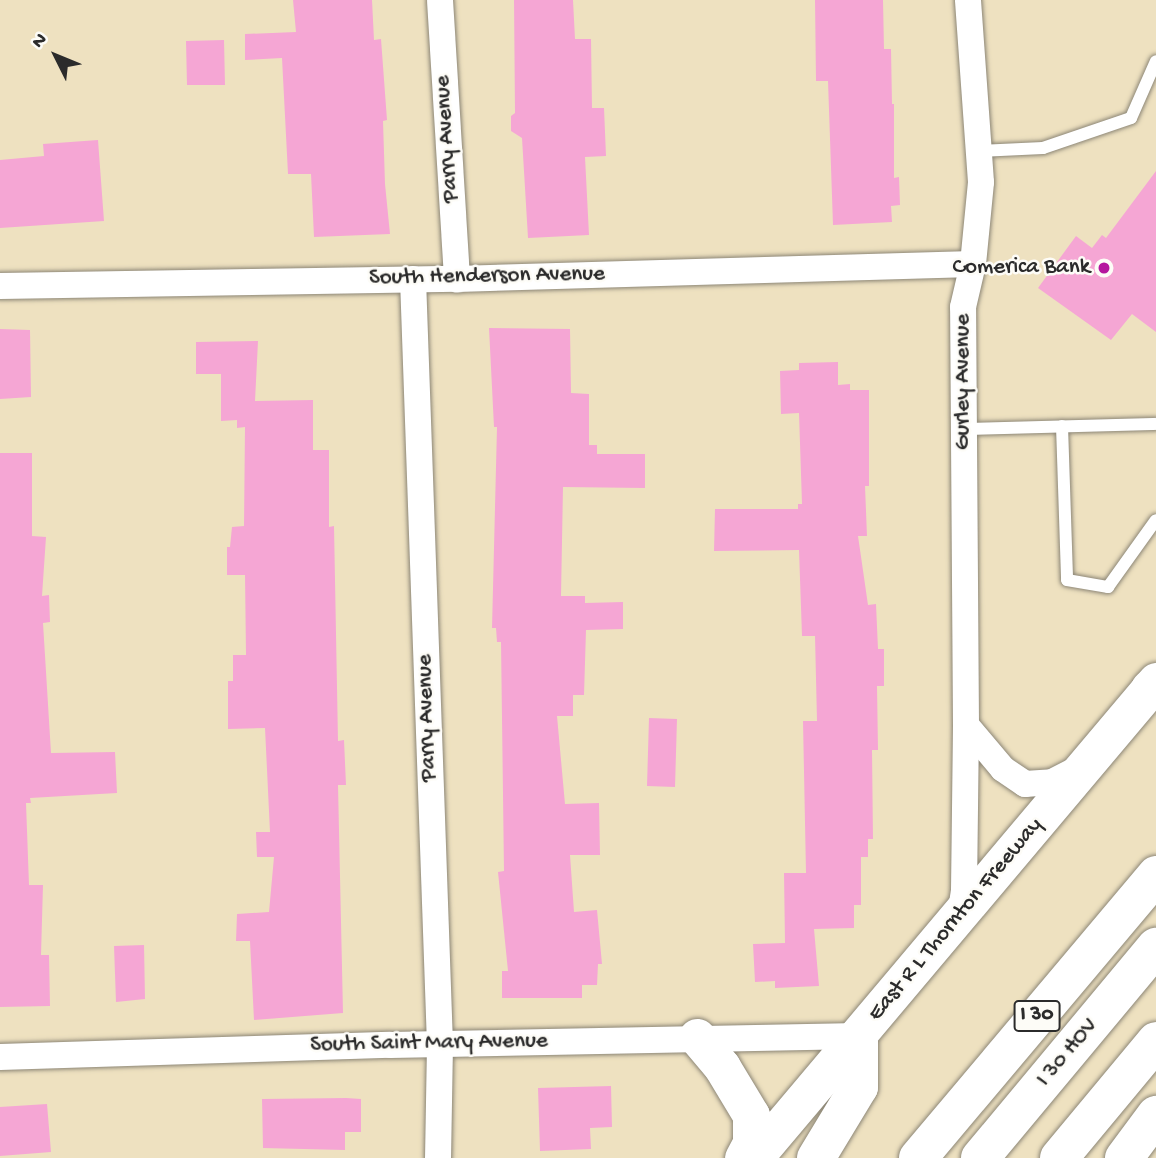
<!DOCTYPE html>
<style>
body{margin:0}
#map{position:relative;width:1156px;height:1158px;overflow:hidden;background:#eee1c0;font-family:"Gochi Hand",sans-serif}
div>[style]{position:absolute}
.building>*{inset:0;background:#f5a6d4}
.roads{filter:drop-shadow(0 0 2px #8c8676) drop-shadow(0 0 2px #8c8676)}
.lane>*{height:12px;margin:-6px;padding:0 6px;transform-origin:6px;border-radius:6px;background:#fff}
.street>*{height:26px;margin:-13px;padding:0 13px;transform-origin:13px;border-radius:13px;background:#fff}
.secondary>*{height:37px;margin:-18.5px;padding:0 18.5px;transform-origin:18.5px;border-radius:18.5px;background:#fff}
.highway>*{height:38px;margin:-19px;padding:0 19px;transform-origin:19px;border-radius:19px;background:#fff}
.dots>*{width:19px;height:19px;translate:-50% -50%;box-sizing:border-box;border:4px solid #fdfcf7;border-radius:50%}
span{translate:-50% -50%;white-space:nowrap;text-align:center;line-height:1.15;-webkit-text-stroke:5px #fdfcf7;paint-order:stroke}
.shield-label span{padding:2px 5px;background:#fdfcf7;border:2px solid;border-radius:5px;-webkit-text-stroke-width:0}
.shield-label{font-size:21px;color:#2b2b2b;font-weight:700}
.street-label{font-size:23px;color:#2b2b2b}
.poi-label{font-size:23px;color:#2b2b2b}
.right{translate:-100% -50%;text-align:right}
.north{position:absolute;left:21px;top:21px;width:70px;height:70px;-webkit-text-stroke:5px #fdfcf7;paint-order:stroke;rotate:313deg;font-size:19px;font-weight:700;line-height:28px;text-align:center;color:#2b2b2b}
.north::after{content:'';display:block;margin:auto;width:24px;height:32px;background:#2b2b2b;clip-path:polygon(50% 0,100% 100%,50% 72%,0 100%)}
</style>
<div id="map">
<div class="building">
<i style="clip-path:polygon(293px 0,372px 0,374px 40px,381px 39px,387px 120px,383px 121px,385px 184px,390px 234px,314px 237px,311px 174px,288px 174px,282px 58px,245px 60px,245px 34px,296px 32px)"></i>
<i style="clip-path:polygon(514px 0,573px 0,575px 39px,591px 39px,592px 108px,604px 108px,606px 156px,585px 157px,589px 235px,528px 238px,522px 138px,511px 131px,511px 116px,515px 113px)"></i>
<i style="clip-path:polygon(815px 0,883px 0,884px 49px,891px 49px,892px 104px,894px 104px,894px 178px,899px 177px,900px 205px,891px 206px,892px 222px,833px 225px,828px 81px,816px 81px)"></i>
<i style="clip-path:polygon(224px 40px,225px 85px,187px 85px,186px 41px)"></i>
<i style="clip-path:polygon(98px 140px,104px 221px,0 228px,0 160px,44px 156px,43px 144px)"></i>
<i style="clip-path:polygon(1156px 171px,1156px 332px,1132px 314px,1111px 340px,1038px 288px,1076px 236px,1092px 248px,1102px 235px,1106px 238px)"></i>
<i style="clip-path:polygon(489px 328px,570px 329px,571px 393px,589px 394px,589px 445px,597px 445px,597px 454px,645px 454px,645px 488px,563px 487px,561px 596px,585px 596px,585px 603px,623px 602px,623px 629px,586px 630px,584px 695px,573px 695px,573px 716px,557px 716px,565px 804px,599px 803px,600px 855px,570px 855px,574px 912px,597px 910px,602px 964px,598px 964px,597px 985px,582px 985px,582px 998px,502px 998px,502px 971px,508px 971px,498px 872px,504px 871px,501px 642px,497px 642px,496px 628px,492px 628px,497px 427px,494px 427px)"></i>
<i style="clip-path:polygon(0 329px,30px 330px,31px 397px,0 399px)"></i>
<i style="clip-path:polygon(258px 341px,255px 401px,313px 400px,313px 450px,329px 450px,329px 527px,334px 526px,338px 741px,344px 740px,346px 785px,338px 785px,343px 1013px,254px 1020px,250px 941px,236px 941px,237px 914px,269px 912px,274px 857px,257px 857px,256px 832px,270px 832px,265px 728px,228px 729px,228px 681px,233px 681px,233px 655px,246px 655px,245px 575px,227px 575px,227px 547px,230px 547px,232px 527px,244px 526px,245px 427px,237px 428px,237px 420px,221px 421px,221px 374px,196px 374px,196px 342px)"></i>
<i style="clip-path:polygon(838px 362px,838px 385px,850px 384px,850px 390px,869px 390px,869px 486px,865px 486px,867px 536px,858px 536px,868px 605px,876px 604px,878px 649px,884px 649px,884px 686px,877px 686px,878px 750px,872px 750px,873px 839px,868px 839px,868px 857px,861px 857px,861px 905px,854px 905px,854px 928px,814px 929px,819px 986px,775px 988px,775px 981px,755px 982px,753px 944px,785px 943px,784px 873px,806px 873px,803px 721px,817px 721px,815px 636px,802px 636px,799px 550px,714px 551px,715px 509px,798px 509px,798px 504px,802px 504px,799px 413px,781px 414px,780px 371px,799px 370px,799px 363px)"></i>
<i style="clip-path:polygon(0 453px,32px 453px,32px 536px,46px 537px,42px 596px,49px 595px,50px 622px,43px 623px,51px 753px,115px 752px,117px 793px,30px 798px,31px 803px,26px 803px,29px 885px,43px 885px,41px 955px,49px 955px,50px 1006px,0 1007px)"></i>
<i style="clip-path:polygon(649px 718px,677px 719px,675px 787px,647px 786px)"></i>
<i style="clip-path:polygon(144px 945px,145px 999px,116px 1002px,114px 946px)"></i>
<i style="clip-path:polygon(611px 1086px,612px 1127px,590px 1128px,591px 1149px,540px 1151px,538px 1088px)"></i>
<i style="clip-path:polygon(346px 1098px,361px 1099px,361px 1132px,345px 1132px,345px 1150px,263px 1148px,262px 1099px)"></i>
<i style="clip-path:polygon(47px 1104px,51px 1152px,0 1156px,0 1107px)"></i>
</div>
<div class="roads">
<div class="lane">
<i style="left:979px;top:151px;width:64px;rotate:-2.7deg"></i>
<i style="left:1043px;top:148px;width:93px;rotate:-18.8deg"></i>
<i style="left:1131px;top:118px;width:62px;rotate:-66.3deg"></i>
<i style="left:1062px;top:426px;width:154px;rotate:88.1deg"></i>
<i style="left:1067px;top:580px;width:42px;rotate:9.7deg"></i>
<i style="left:1108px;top:587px;width:82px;rotate:-54.4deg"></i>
<i style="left:964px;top:429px;width:192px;rotate:-1.5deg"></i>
</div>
<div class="street">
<i style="left:440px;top:0;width:280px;rotate:86.5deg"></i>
<i style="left:413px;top:279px;width:766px;rotate:87.98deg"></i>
<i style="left:440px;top:1045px;width:113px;rotate:91deg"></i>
<i style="left:0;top:286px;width:457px;rotate:-0.9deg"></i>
<i style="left:457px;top:279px;width:516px;rotate:-1.67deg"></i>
<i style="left:966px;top:725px;width:418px;rotate:-90.4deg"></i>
<i style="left:963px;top:307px;width:44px;rotate:-76.9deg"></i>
<i style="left:973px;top:264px;width:82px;rotate:-84.4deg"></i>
<i style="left:981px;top:182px;width:182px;rotate:-94.1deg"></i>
<i style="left:960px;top:916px;width:26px;rotate:-81deg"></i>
<i style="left:964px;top:890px;width:165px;rotate:-89.3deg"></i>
<i style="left:966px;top:725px;width:57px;rotate:49.9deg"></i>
<i style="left:1003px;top:769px;width:27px;rotate:34deg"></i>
<i style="left:1025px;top:784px;width:27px;rotate:-4deg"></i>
<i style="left:1052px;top:782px;width:29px;rotate:-27deg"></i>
<i style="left:0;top:1057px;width:390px;rotate:-1.8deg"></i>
<i style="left:390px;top:1045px;width:469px;rotate:-1.1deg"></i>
</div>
<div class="secondary">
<i style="left:697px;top:1037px;width:39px;rotate:50deg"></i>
<i style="left:722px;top:1067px;width:56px;rotate:58.9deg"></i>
<i style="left:751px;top:1115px;width:28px;rotate:90deg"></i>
<i style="left:751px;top:1143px;width:17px;rotate:118deg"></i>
<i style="left:754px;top:1158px;width:624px;rotate:-49.88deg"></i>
</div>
<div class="highway">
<i style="left:1150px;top:689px;width:8px;rotate:-40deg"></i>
<i style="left:816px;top:1158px;width:83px;rotate:-58.8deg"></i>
<i style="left:859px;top:1087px;width:51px;rotate:-90deg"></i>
<i style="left:918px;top:1158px;width:370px;rotate:-49.9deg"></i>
<i style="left:980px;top:1158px;width:275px;rotate:-50.2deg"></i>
<i style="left:1059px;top:1158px;width:152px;rotate:-50.3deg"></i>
<i style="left:1124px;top:1158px;width:54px;rotate:-53.3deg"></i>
</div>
</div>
<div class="dots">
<i style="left:1104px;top:268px;background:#b5179e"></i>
</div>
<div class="shield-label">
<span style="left:1037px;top:1016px">I 30</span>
</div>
<div class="street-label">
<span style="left:448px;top:139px;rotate:-94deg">Parry Avenue</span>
<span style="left:487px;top:277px;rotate:-1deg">South Henderson Avenue</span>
<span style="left:964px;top:382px;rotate:-90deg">Gurley Avenue</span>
<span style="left:428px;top:718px;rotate:-92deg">Parry Avenue</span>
<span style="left:956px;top:920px;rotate:-50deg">East R L Thornton Freeway</span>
<span style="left:429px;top:1044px;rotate:-1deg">South Saint Mary Avenue</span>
<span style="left:1068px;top:1053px;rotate:-50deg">I 30 HOV</span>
</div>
<div class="poi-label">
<span class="right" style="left:1090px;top:268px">Comerica Bank</span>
</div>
<div class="north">N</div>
</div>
